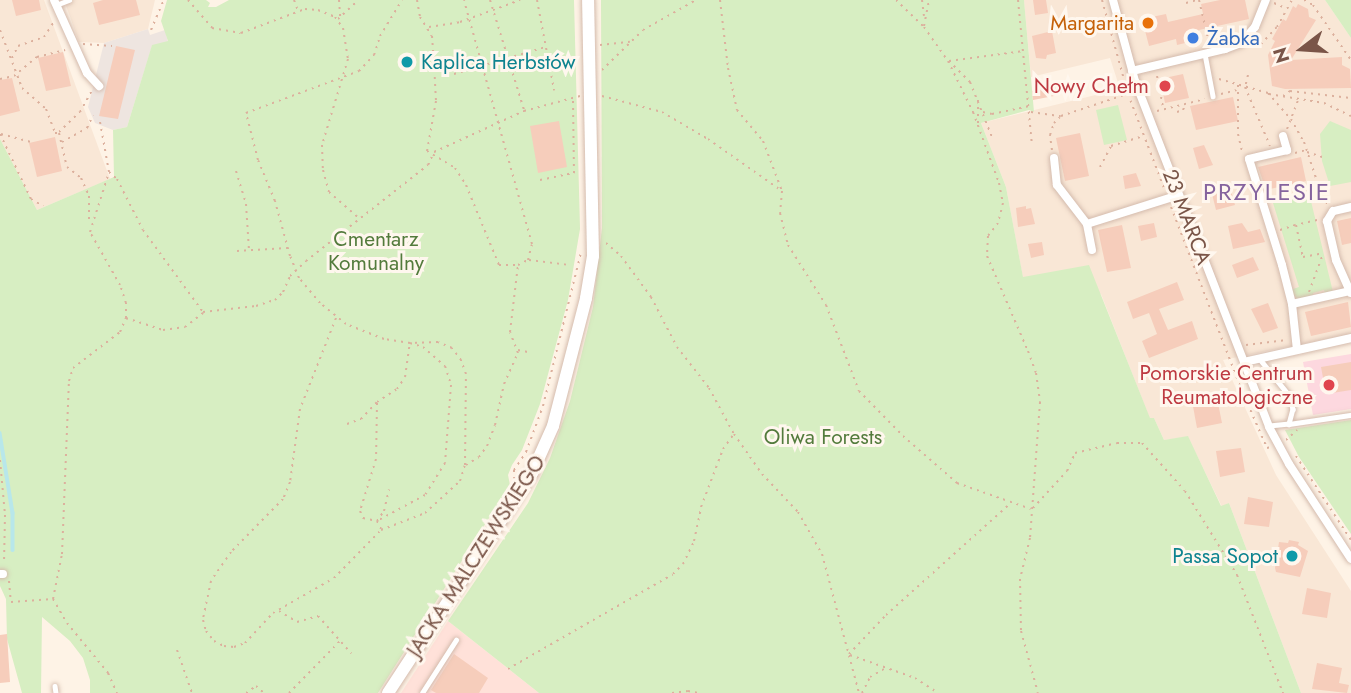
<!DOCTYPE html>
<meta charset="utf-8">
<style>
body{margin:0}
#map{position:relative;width:1351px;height:693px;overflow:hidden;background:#fef3e6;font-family:Jost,sans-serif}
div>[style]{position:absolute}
.residential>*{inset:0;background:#f9e7d6}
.commercial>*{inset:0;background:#ffe1d9}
.industrial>*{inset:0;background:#eee5e0}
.medical>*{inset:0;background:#fdd8df}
.green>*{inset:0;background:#d7eec2}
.stream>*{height:3.5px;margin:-1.75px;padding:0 1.75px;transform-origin:1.75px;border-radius:1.75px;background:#b8e7ea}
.building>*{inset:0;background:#f6cdbb}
.path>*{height:2px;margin-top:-1px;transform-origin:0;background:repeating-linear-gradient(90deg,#dcb09d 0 2px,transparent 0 7px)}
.roads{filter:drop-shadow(0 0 2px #d4bbad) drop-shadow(0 0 2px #d4bbad)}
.service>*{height:4.5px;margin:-2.25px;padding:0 2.25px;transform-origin:2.25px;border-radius:2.25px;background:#fff}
.minor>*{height:8px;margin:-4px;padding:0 4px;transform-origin:4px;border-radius:4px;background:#fff}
.secondary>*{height:12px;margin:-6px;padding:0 6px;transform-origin:6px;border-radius:6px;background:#fff}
.dots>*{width:19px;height:19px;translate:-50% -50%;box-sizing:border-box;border:4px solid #fff7ee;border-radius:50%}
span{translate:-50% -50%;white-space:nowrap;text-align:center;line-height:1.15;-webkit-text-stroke:6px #fff7ee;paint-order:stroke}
.food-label{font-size:21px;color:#c56008}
.right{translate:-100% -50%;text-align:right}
.shop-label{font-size:21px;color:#366cbe}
.left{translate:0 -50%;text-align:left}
.culture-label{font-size:21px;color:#0d838f}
.health-label{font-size:21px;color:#be3a42}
.street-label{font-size:21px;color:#7a5548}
.park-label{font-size:21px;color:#537b3c}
.quarter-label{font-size:24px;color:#85639e;letter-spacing:2px}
.north{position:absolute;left:1267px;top:14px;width:70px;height:70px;-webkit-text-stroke:5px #fff7ee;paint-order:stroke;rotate:253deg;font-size:19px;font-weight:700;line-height:28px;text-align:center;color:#7a5548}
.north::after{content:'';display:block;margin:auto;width:24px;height:32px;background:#7a5548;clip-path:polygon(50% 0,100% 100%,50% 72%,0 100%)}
</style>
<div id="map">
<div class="residential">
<i style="clip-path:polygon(0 0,44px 0,110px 179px,37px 210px,0 139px)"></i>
<i style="clip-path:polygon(64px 0,155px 0,148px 29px,104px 43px,79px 42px)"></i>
<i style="clip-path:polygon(1024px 0,1325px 0,1351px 38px,1351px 334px,1223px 360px,1276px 475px,1351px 591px,1351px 693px,1301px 693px,1229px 503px,1222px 507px,1188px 437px,1164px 440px,1154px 418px,1150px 419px,1101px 294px,1023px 278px,1006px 187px,981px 123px,1120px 89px,1110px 58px,1031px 77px)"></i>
</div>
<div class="commercial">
<i style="clip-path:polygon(448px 621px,539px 693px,401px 693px)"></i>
</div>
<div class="industrial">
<i style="clip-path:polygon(148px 29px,150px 35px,165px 30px,168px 42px,152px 46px,127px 127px,113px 130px,95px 123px,88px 107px,104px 43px)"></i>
</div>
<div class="medical">
<i style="clip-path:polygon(1351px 354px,1351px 409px,1313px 415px,1303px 362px)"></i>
</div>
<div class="green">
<i style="clip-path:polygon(167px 0,206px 0,210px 3px,208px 7px,216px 7px,229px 0,574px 0,580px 229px,568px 300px,540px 404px,522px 450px,512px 465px,508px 475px,510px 485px,378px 693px,90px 693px,90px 680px,83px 658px,70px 641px,42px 617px,41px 693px,22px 693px,7px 639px,6px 599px,0 586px,0 139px,37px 210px,114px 177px,113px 130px,127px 127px,152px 45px,168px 41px,161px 21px)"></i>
<i style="clip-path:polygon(601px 0,1024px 0,1034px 112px,1029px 110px,981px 123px,1006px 187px,1023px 277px,1089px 265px,1150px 418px,1154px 418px,1164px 440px,1188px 436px,1221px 506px,1229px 503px,1301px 693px,539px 693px,448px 621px,528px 503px,550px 458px,570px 401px,593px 307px,602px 228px)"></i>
<i style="clip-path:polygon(1325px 0,1351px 0,1351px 38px)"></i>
<i style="clip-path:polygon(1118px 105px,1127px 140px,1104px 145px,1096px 110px)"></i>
<i style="clip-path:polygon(1330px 121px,1351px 130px,1351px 182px,1330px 186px,1322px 161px,1320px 134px)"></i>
<i style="clip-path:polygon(1309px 193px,1333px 292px,1325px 294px,1324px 290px,1313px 293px,1313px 297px,1297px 299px,1290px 290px,1299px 287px,1273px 203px)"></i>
<i style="clip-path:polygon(1351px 420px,1351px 534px,1299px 457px,1285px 430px)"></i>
</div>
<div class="stream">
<i style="left:0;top:433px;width:81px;rotate:80.8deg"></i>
<i style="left:13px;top:513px;width:37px;rotate:90deg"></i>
</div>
<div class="building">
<i style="clip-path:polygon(12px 0,39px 0,41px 10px,16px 16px)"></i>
<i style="clip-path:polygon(103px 0,136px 0,140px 15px,99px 25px,93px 3px)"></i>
<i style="clip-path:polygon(1033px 0,1046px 0,1048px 13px,1035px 15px)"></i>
<i style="clip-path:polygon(1220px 0,1245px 0,1249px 19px,1199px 30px,1201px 39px,1177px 45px,1176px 39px,1149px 46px,1142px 19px,1166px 14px,1168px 22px,1203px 14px,1201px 4px)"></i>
<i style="clip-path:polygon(1298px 4px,1308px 9px,1309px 17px,1316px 20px,1291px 60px,1342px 57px,1342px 65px,1350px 69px,1351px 88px,1285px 89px,1272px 86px,1268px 55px,1275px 41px,1272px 39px,1283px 19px,1286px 21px,1293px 6px,1296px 8px)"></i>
<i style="clip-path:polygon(1052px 31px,1056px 53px,1047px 55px,1046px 59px,1036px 58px,1032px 36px)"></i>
<i style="clip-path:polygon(116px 46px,135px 50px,118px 119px,99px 116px)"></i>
<i style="clip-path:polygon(63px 52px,71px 86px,46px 91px,38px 58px)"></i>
<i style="clip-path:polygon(1183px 74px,1189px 98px,1165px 103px,1160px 79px)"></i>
<i style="clip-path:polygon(12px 78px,20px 111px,0 116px,0 80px)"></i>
<i style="clip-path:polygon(1056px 83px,1059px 95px,1033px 100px,1032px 91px)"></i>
<i style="clip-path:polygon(1233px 97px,1238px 121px,1196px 130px,1190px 106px)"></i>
<i style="clip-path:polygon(559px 121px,567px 167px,538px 173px,530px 126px)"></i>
<i style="clip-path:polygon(1080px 133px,1089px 176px,1065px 181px,1056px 138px)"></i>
<i style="clip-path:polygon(55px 137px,62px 171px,37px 177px,29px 143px)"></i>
<i style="clip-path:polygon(1204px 145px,1213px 165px,1199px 169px,1193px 148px)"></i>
<i style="clip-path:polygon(1301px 157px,1306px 181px,1266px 190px,1258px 167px)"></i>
<i style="clip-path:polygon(1136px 173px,1141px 186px,1125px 189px,1123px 176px)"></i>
<i style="clip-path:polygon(1229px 184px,1235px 205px,1216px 210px,1212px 194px,1222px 192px,1220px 186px)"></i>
<i style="clip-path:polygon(1026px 206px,1026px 209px,1031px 208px,1035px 224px,1018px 227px,1016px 208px)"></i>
<i style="clip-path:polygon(1351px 218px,1351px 243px,1342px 245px,1337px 221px)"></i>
<i style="clip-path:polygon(1154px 223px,1157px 237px,1141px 241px,1138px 226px)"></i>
<i style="clip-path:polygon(1242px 223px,1248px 232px,1260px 229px,1265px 242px,1233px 249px,1228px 226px)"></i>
<i style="clip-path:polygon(1122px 225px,1131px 268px,1107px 272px,1098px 230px)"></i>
<i style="clip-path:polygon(1042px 242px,1044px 255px,1031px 258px,1028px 244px)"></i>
<i style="clip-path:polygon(1253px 257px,1259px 270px,1237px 278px,1232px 265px)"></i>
<i style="clip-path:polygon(1177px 282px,1184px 300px,1159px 309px,1168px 330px,1192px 321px,1198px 339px,1149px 358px,1142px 341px,1157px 334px,1149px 313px,1133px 319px,1127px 302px)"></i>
<i style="clip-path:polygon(1348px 302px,1351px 327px,1311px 336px,1305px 312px)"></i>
<i style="clip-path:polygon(1268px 303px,1278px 328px,1263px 333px,1251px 309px)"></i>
<i style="clip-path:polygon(1351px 362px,1351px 390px,1326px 394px,1321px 367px)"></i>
<i style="clip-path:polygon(1217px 398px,1222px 423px,1197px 428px,1192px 401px)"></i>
<i style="clip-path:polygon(1241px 448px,1245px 472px,1220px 477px,1216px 451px)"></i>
<i style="clip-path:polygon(1248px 497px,1273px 502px,1269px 527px,1244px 524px)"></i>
<i style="clip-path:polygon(1289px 540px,1299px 542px,1298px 545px,1308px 551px,1300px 577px,1276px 572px,1275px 568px,1279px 542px,1288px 543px)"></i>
<i style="clip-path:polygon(1307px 588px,1331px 593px,1327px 618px,1302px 614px)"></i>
<i style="clip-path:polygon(7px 634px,10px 682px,0 683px,0 635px)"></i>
<i style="clip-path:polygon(454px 654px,488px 678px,479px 693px,436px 693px,431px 690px)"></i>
<i style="clip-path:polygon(1317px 663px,1342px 668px,1339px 683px,1349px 685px,1347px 693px,1312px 689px)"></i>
</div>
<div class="path">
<i style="left:188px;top:0;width:37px;rotate:49deg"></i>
<i style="left:212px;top:28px;width:29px;rotate:10deg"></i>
<i style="left:241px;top:33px;width:68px;rotate:-20.6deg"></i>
<i style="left:305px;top:9px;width:13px;rotate:4deg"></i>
<i style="left:318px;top:10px;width:18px;rotate:22deg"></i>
<i style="left:335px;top:17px;width:14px;rotate:54deg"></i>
<i style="left:343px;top:28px;width:31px;rotate:81deg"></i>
<i style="left:348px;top:59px;width:90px;rotate:106.8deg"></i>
<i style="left:322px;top:145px;width:25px;rotate:88deg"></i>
<i style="left:323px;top:170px;width:23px;rotate:75deg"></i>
<i style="left:329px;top:192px;width:41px;rotate:41.1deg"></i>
<i style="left:294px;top:0;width:12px;rotate:70deg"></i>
<i style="left:339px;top:0;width:16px;rotate:86deg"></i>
<i style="left:417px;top:0;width:17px;rotate:80deg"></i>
<i style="left:420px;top:17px;width:22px;rotate:58deg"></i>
<i style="left:432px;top:36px;width:27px;rotate:86deg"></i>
<i style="left:434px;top:63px;width:38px;rotate:87deg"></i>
<i style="left:436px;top:101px;width:51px;rotate:100.2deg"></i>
<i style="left:427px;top:151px;width:33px;rotate:31deg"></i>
<i style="left:455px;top:168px;width:20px;rotate:57deg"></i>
<i style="left:466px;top:185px;width:87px;rotate:67.6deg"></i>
<i style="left:499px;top:265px;width:19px"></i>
<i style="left:518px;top:265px;width:11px;rotate:-27deg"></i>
<i style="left:528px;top:260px;width:16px;rotate:-76deg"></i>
<i style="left:532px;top:244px;width:253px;rotate:-105.6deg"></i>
<i style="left:490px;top:0;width:115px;rotate:72.8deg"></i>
<i style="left:537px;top:0;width:92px;rotate:79.3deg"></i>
<i style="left:720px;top:0;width:68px;rotate:83.3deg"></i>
<i style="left:728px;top:68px;width:43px;rotate:77.9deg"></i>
<i style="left:737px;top:110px;width:40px;rotate:50deg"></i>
<i style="left:763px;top:141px;width:53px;rotate:69.2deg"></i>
<i style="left:782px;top:191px;width:22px;rotate:95deg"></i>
<i style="left:780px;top:213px;width:33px;rotate:76deg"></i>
<i style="left:788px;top:245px;width:71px;rotate:57.7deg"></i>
<i style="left:826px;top:305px;width:92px;rotate:69deg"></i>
<i style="left:859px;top:391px;width:63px;rotate:45.6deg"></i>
<i style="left:903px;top:436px;width:72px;rotate:41deg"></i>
<i style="left:957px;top:483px;width:78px;rotate:19.4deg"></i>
<i style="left:896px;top:0;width:39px;rotate:44deg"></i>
<i style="left:924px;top:27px;width:42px;rotate:54.8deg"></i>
<i style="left:948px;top:61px;width:57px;rotate:63.9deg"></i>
<i style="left:973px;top:112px;width:76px;rotate:69.9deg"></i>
<i style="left:999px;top:183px;width:20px;rotate:79deg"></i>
<i style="left:1003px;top:203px;width:21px;rotate:104deg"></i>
<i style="left:998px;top:223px;width:16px;rotate:128deg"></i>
<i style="left:988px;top:236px;width:20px;rotate:93deg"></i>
<i style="left:987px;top:256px;width:103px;rotate:66.7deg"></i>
<i style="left:1028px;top:351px;width:23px;rotate:70deg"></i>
<i style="left:1036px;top:373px;width:29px;rotate:82deg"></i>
<i style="left:1040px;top:402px;width:136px;rotate:94.2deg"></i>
<i style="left:1030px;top:538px;width:42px;rotate:103.7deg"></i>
<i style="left:1020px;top:579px;width:52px;rotate:88.9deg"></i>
<i style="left:1021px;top:631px;width:64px;rotate:74.7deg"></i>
<i style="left:922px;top:0;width:16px;rotate:83deg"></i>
<i style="left:1018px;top:0;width:146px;rotate:84.5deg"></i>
<i style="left:1102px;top:0;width:98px;rotate:74.5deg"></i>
<i style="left:1128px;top:94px;width:101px;rotate:69deg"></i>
<i style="left:1199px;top:0;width:44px;rotate:76.9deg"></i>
<i style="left:1304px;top:0;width:10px;rotate:29deg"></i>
<i style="left:1313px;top:5px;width:67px;rotate:55.4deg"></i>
<i style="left:1186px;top:3px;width:11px;rotate:-15deg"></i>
<i style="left:1274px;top:3px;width:12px;rotate:24deg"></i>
<i style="left:338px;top:19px;width:25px;rotate:-43deg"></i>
<i style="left:924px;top:26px;width:26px;rotate:-79deg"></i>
<i style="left:429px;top:27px;width:31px;rotate:-9deg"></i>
<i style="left:460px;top:22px;width:64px;rotate:-20.1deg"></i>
<i style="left:0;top:30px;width:62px;rotate:69.2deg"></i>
<i style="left:22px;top:88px;width:32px;rotate:41deg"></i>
<i style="left:46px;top:109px;width:26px;rotate:69deg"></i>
<i style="left:55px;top:133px;width:4px"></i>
<i style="left:59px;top:133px;width:35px;rotate:77deg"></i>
<i style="left:67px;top:167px;width:18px;rotate:38deg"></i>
<i style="left:81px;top:178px;width:20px;rotate:66deg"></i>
<i style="left:89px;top:196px;width:28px;rotate:90deg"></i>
<i style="left:151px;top:30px;width:33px;rotate:-67deg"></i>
<i style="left:1253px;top:43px;width:8px;rotate:7deg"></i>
<i style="left:1261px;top:44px;width:23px;rotate:-47deg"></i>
<i style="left:1277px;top:27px;width:31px;rotate:-61deg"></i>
<i style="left:83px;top:44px;width:29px;rotate:4deg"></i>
<i style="left:600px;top:45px;width:30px;rotate:-6deg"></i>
<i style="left:12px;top:58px;width:13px;rotate:-63deg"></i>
<i style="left:18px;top:46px;width:28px;rotate:-19deg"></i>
<i style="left:44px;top:37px;width:17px;rotate:-57deg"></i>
<i style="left:949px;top:61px;width:30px;rotate:45deg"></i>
<i style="left:970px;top:82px;width:59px;rotate:68.2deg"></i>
<i style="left:949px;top:61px;width:75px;rotate:-7.7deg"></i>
<i style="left:602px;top:70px;width:57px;rotate:-44.3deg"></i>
<i style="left:643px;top:30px;width:61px;rotate:-29.5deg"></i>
<i style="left:454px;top:74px;width:96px;rotate:-16.4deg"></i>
<i style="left:1248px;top:75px;width:12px;rotate:104deg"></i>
<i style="left:1245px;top:87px;width:64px;rotate:67deg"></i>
<i style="left:1157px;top:76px;width:33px;rotate:79deg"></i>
<i style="left:0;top:79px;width:14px;rotate:-12deg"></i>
<i style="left:14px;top:76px;width:30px;rotate:-40deg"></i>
<i style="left:37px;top:57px;width:29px;rotate:-14deg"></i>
<i style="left:1219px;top:79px;width:51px;rotate:15.9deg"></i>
<i style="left:1268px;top:93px;width:35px;rotate:49deg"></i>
<i style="left:1291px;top:119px;width:26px;rotate:61deg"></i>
<i style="left:1304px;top:142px;width:57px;rotate:71.6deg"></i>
<i style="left:1322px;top:196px;width:11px;rotate:56deg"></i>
<i style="left:1238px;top:85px;width:49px;rotate:90deg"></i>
<i style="left:1238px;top:134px;width:18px;rotate:77deg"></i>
<i style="left:1221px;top:94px;width:16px;rotate:-14deg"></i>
<i style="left:1269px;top:94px;width:56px;rotate:9.3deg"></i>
<i style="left:1324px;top:103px;width:30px;rotate:26deg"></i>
<i style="left:602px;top:96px;width:62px;rotate:14.9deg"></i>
<i style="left:662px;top:112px;width:53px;rotate:30.4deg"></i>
<i style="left:708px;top:139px;width:90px;rotate:35.1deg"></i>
<i style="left:1283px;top:96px;width:9px;rotate:-36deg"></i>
<i style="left:1290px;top:91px;width:61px;rotate:6.5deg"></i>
<i style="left:978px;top:100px;width:23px;rotate:90deg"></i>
<i style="left:1157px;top:111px;width:49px;rotate:-14deg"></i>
<i style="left:983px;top:112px;width:9px;rotate:13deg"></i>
<i style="left:992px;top:114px;width:38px;rotate:-12deg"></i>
<i style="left:1031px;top:112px;width:30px;rotate:8deg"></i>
<i style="left:1061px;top:116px;width:70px;rotate:-18.4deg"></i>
<i style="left:1177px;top:112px;width:6px;rotate:-18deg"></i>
<i style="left:1183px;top:110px;width:5px;rotate:-68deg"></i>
<i style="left:1287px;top:129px;width:30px;rotate:-69deg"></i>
<i style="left:59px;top:132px;width:29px;rotate:-44deg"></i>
<i style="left:80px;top:112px;width:25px;rotate:-61deg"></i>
<i style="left:0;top:134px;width:72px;rotate:64.5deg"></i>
<i style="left:31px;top:199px;width:14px;rotate:30deg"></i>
<i style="left:1px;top:134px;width:30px;rotate:15deg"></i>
<i style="left:62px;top:142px;width:29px;rotate:-29deg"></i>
<i style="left:87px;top:128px;width:14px;rotate:-65deg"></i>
<i style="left:1052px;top:150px;width:15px;rotate:-98deg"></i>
<i style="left:1050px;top:135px;width:13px;rotate:-72deg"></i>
<i style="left:1054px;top:123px;width:8px;rotate:-45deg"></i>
<i style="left:1307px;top:152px;width:16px;rotate:18deg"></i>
<i style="left:1295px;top:153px;width:11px;rotate:-15deg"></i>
<i style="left:1100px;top:167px;width:24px;rotate:-62deg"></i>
<i style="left:1111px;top:146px;width:34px;rotate:-17deg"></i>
<i style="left:236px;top:171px;width:34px;rotate:73deg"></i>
<i style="left:246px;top:204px;width:46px;rotate:86.3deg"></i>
<i style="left:109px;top:172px;width:11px;rotate:41deg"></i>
<i style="left:117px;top:179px;width:57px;rotate:63deg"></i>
<i style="left:143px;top:230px;width:102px;rotate:53.8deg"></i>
<i style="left:203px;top:312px;width:53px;rotate:-6.5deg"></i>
<i style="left:256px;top:306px;width:20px;rotate:-18deg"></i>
<i style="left:275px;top:300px;width:11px;rotate:-45deg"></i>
<i style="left:283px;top:292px;width:17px;rotate:-66deg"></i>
<i style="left:290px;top:276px;width:22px;rotate:-43deg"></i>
<i style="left:306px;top:261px;width:155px;rotate:-38.2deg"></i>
<i style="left:428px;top:165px;width:14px;rotate:-65deg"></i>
<i style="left:434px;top:152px;width:99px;rotate:-24.5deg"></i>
<i style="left:524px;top:111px;width:58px;rotate:-15deg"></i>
<i style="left:540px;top:180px;width:35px;rotate:-12deg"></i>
<i style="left:574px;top:173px;width:76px;rotate:-90.8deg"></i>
<i style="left:1171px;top:207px;width:197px;rotate:68.9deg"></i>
<i style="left:1242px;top:391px;width:62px;rotate:66.3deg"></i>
<i style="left:1267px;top:448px;width:4px;rotate:-14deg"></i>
<i style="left:1317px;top:220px;width:22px;rotate:167deg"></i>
<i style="left:1296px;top:225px;width:33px;rotate:78deg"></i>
<i style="left:1303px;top:257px;width:20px;rotate:-11deg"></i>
<i style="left:1280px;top:230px;width:16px;rotate:-18deg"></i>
<i style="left:606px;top:243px;width:20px;rotate:41deg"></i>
<i style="left:621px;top:256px;width:51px;rotate:53.8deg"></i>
<i style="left:651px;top:297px;width:56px;rotate:62.5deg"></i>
<i style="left:677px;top:347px;width:52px;rotate:52deg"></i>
<i style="left:709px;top:388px;width:52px;rotate:61.5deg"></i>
<i style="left:734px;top:434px;width:49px;rotate:55deg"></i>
<i style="left:762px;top:474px;width:52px;rotate:46.5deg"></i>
<i style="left:798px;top:512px;width:48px;rotate:60.3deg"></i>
<i style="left:822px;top:554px;width:144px;rotate:75.1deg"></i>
<i style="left:237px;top:251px;width:50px;rotate:-3.4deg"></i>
<i style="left:529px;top:260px;width:38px;rotate:7deg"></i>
<i style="left:1309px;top:292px;width:40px;rotate:-69.8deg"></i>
<i style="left:126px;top:318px;width:39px;rotate:18deg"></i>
<i style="left:163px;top:330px;width:22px;rotate:-8deg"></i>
<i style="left:185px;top:327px;width:23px;rotate:-38deg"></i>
<i style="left:336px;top:318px;width:98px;rotate:111.6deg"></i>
<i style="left:300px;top:409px;width:74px;rotate:97.8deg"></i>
<i style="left:290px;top:482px;width:18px;rotate:112deg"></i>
<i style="left:283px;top:499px;width:74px;rotate:134.5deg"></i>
<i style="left:231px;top:552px;width:35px;rotate:125deg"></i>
<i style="left:211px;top:581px;width:40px;rotate:102deg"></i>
<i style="left:203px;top:620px;width:11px;rotate:75deg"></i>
<i style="left:206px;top:631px;width:13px;rotate:51deg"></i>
<i style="left:214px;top:641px;width:11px;rotate:27deg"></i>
<i style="left:224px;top:646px;width:10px;rotate:6deg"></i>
<i style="left:234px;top:647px;width:12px;rotate:-20deg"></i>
<i style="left:245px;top:643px;width:41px;rotate:-47deg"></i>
<i style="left:273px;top:613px;width:70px;rotate:-29.8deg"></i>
<i style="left:334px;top:578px;width:67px;rotate:-45.6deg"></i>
<i style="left:381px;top:530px;width:47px;rotate:-21.1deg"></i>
<i style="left:425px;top:513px;width:47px;rotate:-42.4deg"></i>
<i style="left:460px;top:481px;width:17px;rotate:-73deg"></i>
<i style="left:465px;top:465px;width:91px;rotate:-89.4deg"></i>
<i style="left:466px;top:374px;width:15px;rotate:-110deg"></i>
<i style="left:461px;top:360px;width:15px;rotate:-127deg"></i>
<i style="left:452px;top:348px;width:15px;rotate:-157deg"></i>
<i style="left:438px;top:342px;width:28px;rotate:178deg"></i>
<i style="left:410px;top:343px;width:26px;rotate:-171deg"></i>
<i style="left:384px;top:339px;width:41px;rotate:-158.5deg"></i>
<i style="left:346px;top:324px;width:33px;rotate:-141deg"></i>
<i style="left:320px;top:303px;width:33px;rotate:-130deg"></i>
<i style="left:299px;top:278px;width:24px;rotate:-112deg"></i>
<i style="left:290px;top:256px;width:57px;rotate:-105.3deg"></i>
<i style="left:275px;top:201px;width:44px;rotate:-112.5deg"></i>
<i style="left:258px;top:160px;width:49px;rotate:-104.3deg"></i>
<i style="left:246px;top:113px;width:121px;rotate:-20.4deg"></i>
<i style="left:359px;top:71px;width:22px;rotate:-47deg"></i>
<i style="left:374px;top:55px;width:20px;rotate:-72deg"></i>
<i style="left:380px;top:36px;width:42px;rotate:-58.6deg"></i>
<i style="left:1246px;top:345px;width:39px;rotate:-7deg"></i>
<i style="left:518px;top:350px;width:10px;rotate:11deg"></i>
<i style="left:377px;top:403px;width:56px;rotate:91deg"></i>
<i style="left:376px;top:459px;width:54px;rotate:107.1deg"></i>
<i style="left:360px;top:511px;width:8px;rotate:67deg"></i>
<i style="left:363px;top:518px;width:14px;rotate:12deg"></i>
<i style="left:377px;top:521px;width:12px;rotate:-55deg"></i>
<i style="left:384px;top:511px;width:22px;rotate:-77deg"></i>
<i style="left:347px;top:424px;width:15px;rotate:-20deg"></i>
<i style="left:361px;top:419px;width:23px;rotate:-47deg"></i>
<i style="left:377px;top:402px;width:24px;rotate:-33deg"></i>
<i style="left:397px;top:389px;width:14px;rotate:-56deg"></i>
<i style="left:405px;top:377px;width:34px;rotate:-82deg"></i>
<i style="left:410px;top:343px;width:14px;rotate:17deg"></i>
<i style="left:423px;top:347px;width:29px;rotate:41deg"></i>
<i style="left:445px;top:366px;width:20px;rotate:72deg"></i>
<i style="left:451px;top:385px;width:78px;rotate:94.4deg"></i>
<i style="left:445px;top:463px;width:38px;rotate:122deg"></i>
<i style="left:425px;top:495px;width:55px;rotate:151.6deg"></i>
<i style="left:377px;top:521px;width:9px;rotate:63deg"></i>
<i style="left:1286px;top:440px;width:15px;rotate:-42deg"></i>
<i style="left:1296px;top:456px;width:100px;rotate:56.8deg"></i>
<i style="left:0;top:460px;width:55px;rotate:84.8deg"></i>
<i style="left:5px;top:515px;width:49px;rotate:91.2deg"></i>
<i style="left:466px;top:465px;width:15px;rotate:-32deg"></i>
<i style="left:479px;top:457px;width:14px;rotate:-54deg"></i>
<i style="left:487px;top:446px;width:22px;rotate:-69deg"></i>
<i style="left:495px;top:425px;width:42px;rotate:-77.6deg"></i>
<i style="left:504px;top:384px;width:34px;rotate:-66deg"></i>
<i style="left:518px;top:353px;width:22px;rotate:-111deg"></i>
<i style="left:510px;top:332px;width:67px;rotate:-83.2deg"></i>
<i style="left:514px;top:479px;width:9px;rotate:-90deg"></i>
<i style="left:514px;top:470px;width:22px;rotate:-56deg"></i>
<i style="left:526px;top:452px;width:49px;rotate:-69.7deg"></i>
<i style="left:543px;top:406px;width:159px;rotate:-76.1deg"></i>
<i style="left:1033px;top:508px;width:50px;rotate:-47.4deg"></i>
<i style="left:1067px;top:471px;width:20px;rotate:-66deg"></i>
<i style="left:1075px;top:453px;width:43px;rotate:-13.4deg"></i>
<i style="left:1117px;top:443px;width:25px"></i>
<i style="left:1142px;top:443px;width:64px;rotate:48.1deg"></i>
<i style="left:1185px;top:491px;width:99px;rotate:58.2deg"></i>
<i style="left:1237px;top:575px;width:127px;rotate:68.7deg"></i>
<i style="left:9px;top:581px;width:21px;rotate:85deg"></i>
<i style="left:11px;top:602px;width:42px;rotate:-4.1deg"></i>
<i style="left:53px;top:599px;width:28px;rotate:60deg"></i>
<i style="left:67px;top:623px;width:65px;rotate:50.6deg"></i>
<i style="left:108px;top:673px;width:22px;rotate:66deg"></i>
<i style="left:53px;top:599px;width:46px;rotate:-78.7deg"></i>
<i style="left:62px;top:554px;width:173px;rotate:-87.7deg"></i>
<i style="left:69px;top:381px;width:14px;rotate:-73deg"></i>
<i style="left:73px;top:368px;width:59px;rotate:-37.5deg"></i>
<i style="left:120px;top:332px;width:15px;rotate:-67deg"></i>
<i style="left:126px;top:318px;width:15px;rotate:-90deg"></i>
<i style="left:126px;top:303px;width:19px;rotate:-108deg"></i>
<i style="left:120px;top:285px;width:61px;rotate:-119.5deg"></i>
<i style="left:90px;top:232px;width:63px;rotate:-72.4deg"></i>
<i style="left:109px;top:172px;width:51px;rotate:-100.2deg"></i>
<i style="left:279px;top:611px;width:21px;rotate:31deg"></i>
<i style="left:297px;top:622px;width:22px;rotate:-16deg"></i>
<i style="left:318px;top:616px;width:50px;rotate:48.3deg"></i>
<i style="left:177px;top:650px;width:46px;rotate:70.8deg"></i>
<i style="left:849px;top:654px;width:54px;rotate:-46.5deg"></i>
<i style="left:886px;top:615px;width:168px;rotate:-41.9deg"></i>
<i style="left:850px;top:655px;width:69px;rotate:19.5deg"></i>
<i style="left:915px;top:678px;width:27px;rotate:33deg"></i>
<i style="left:508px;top:669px;width:190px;rotate:-29.9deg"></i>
<i style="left:673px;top:574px;width:14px;rotate:-45deg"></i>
<i style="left:683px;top:564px;width:25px;rotate:-64deg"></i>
<i style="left:694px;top:541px;width:35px;rotate:-78deg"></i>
<i style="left:701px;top:507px;width:62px;rotate:-69.2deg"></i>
<i style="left:723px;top:449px;width:19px;rotate:-54deg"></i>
<i style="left:246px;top:693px;width:12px;rotate:-35deg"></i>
<i style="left:256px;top:686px;width:11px;rotate:41deg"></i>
<i style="left:289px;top:693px;width:73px;rotate:-45.6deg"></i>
<i style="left:672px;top:693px;width:16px;rotate:-7deg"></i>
<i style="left:688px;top:691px;width:11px;rotate:10deg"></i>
<i style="left:862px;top:693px;width:18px;rotate:-63deg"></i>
<i style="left:870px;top:677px;width:16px;rotate:-30deg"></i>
</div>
<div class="roads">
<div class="service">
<i style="left:56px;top:5px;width:14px;rotate:-21deg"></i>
<i style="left:1205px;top:54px;width:43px;rotate:79.2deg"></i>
<i style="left:1259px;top:358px;width:48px;rotate:51deg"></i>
<i style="left:1289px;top:395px;width:15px;rotate:74deg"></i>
<i style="left:1293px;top:409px;width:16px;rotate:105deg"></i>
<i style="left:1289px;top:424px;width:19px;rotate:174deg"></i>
<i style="left:1289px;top:424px;width:63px;rotate:-8.3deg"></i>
<i style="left:55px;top:686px;width:7px;rotate:82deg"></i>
<i style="left:422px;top:693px;width:63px;rotate:-57.3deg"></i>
</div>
<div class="minor">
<i style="left:54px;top:0;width:80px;rotate:65.7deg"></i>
<i style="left:87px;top:73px;width:18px;rotate:47deg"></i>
<i style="left:1113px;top:0;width:84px;rotate:74.8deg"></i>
<i style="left:1135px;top:81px;width:371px;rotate:68.8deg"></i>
<i style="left:1269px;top:427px;width:42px;rotate:61.6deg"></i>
<i style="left:1289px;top:464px;width:113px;rotate:56.9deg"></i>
<i style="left:1132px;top:71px;width:96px;rotate:-13.3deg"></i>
<i style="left:1225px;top:49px;width:17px;rotate:-21deg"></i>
<i style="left:1241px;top:43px;width:21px;rotate:-49deg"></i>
<i style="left:1255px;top:27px;width:29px;rotate:-68deg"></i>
<i style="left:1283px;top:136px;width:15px;rotate:74deg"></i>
<i style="left:1287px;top:150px;width:39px;rotate:167deg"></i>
<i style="left:1249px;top:159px;width:111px;rotate:72.7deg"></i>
<i style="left:1282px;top:265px;width:40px;rotate:75.6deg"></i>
<i style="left:1292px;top:304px;width:46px;rotate:83.8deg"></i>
<i style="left:1054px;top:158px;width:27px;rotate:84deg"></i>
<i style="left:1057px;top:185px;width:49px;rotate:52.4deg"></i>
<i style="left:1351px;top:207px;width:18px;rotate:167deg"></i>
<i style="left:1333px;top:211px;width:12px;rotate:121deg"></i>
<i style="left:1327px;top:221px;width:40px;rotate:77deg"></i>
<i style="left:1336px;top:260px;width:36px;rotate:66deg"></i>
<i style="left:1092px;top:250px;width:26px;rotate:-101deg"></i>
<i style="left:1087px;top:224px;width:96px;rotate:-17.5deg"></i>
<i style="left:1292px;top:304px;width:59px;rotate:-12.6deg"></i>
<i style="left:1244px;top:362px;width:110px;rotate:-12.6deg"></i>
<i style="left:0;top:574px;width:3px"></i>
</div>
<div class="secondary">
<i style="left:388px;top:693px;width:263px;rotate:-56.8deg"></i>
<i style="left:532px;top:473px;width:51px;rotate:-65.9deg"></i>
<i style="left:553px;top:426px;width:132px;rotate:-75.5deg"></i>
<i style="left:586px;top:298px;width:43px;rotate:-80.5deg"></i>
<i style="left:593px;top:256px;width:256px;rotate:-91.1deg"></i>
</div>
</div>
<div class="dots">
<i style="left:1148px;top:23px;background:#e8710a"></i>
<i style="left:1193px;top:38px;background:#3f7fe0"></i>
<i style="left:407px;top:62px;background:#0f9aa8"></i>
<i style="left:1165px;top:86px;background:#e0444e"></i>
<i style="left:1329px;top:385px;background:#e0444e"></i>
<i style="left:1292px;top:556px;background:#0f9aa8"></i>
</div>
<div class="food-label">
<span class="right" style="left:1134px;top:23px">Margarita</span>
</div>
<div class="shop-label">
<span class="left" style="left:1207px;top:38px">Żabka</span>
</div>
<div class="culture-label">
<span class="left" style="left:421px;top:62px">Kaplica Herbstów</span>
<span class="right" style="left:1278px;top:556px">Passa Sopot</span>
</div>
<div class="health-label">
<span class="right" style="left:1149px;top:86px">Nowy Chełm</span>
<span class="right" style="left:1313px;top:385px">Pomorskie Centrum<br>Reumatologiczne</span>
</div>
<div class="street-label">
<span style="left:1187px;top:217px;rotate:69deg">23 MARCA</span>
<span style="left:476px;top:556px;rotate:-57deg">JACKA MALCZEWSKIEGO</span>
</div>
<div class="park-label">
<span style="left:376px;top:251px">Cmentarz<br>Komunalny</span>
<span style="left:823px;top:437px">Oliwa Forests</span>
</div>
<div class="quarter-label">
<span style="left:1267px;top:192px">PRZYLESIE</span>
</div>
<div class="north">N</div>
</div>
